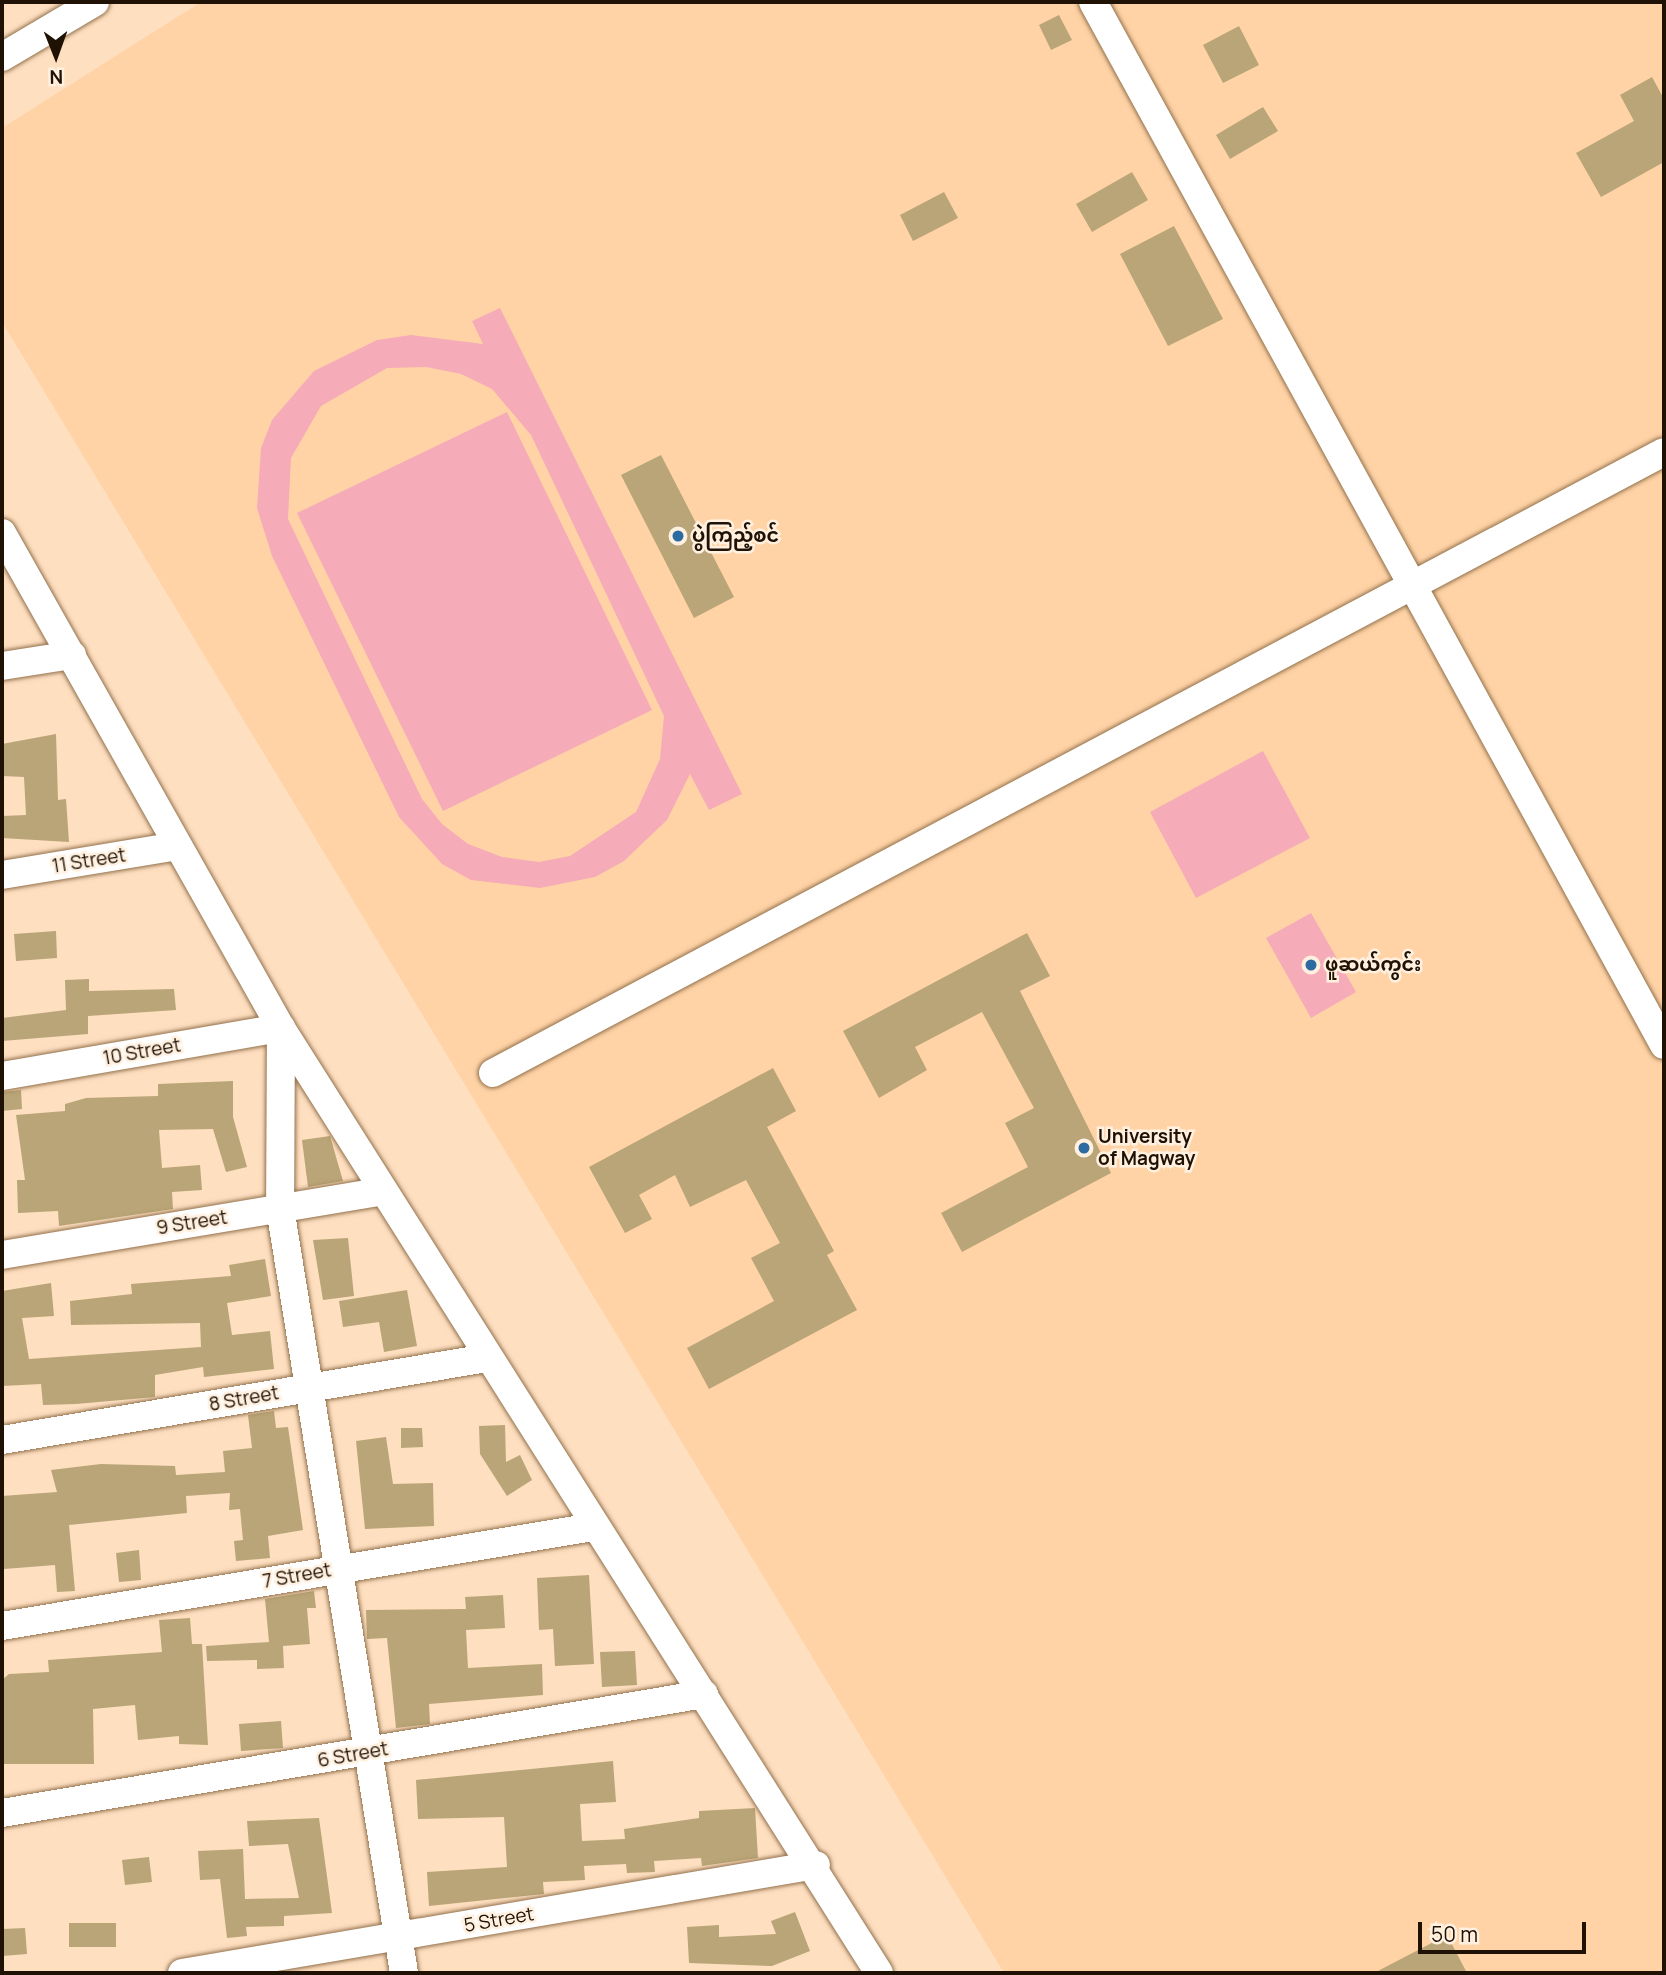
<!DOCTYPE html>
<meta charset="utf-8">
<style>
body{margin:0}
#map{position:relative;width:1666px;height:1975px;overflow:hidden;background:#fedfc0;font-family:Manrope,"Noto Sans Myanmar",sans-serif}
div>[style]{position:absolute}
.built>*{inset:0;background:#ffd3a6}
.green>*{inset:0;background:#f5abb8}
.building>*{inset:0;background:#b9a577}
.roads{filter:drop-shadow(0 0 2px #92714c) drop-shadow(0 0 2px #92714c)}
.minor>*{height:28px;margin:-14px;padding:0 14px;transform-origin:14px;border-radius:14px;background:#fff}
.dots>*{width:19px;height:19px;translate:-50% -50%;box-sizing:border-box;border:4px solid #fff0e0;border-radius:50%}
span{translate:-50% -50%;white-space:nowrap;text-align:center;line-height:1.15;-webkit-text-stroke:5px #fff0e0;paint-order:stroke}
.poi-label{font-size:19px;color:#1f1204;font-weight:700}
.left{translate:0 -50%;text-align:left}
.street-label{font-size:19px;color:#1f1204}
.frame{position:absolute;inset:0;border:4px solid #1f1204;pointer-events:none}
.north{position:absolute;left:21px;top:21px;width:70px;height:70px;-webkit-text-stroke:5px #fff0e0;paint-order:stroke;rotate:179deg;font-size:19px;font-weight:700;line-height:28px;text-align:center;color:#1f1204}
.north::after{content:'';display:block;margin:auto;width:24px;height:32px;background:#1f1204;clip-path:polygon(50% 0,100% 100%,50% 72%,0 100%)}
.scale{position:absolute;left:1418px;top:1922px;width:168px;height:32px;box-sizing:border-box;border:4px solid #1f1204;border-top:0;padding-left:9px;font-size:21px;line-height:24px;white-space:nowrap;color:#1f1204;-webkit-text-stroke:5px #fff0e0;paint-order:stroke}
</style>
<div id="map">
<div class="built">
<i style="clip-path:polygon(201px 2px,1664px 2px,1664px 1973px,1004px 1973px,2px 322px,2px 128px)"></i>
</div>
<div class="green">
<i style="clip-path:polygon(evenodd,500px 308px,742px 794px,709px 810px,690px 774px,667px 820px,624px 861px,595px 877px,540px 888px,471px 880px,442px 864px,399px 817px,272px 556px,257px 508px,261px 448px,272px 420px,314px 371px,377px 340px,411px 335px,483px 344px,472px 321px,500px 308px,426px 367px,461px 374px,492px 389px,531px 435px,664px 716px,660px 759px,636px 812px,570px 856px,539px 862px,502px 857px,468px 844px,442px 824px,422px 799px,288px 519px,291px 458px,321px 406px,387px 368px,426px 367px)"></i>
<i style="clip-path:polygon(507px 412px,652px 710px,443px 811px,297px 513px)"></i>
<i style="clip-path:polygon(1263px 751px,1310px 838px,1196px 898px,1150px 812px)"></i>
<i style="clip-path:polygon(1311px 913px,1356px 992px,1311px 1018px,1266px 938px)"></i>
</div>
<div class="building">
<i style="clip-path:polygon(1059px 15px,1072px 40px,1051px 50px,1039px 25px)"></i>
<i style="clip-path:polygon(1239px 26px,1259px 65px,1223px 83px,1203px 45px)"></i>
<i style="clip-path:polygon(1652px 77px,1664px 99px,1664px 162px,1601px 197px,1576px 153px,1634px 121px,1620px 95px)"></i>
<i style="clip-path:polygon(1263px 107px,1278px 131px,1230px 159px,1216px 135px)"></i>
<i style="clip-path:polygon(1132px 172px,1148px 200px,1092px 232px,1076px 204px)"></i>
<i style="clip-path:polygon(944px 192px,958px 218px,913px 241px,900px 215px)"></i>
<i style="clip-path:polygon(1174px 226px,1223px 319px,1168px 346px,1120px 254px)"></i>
<i style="clip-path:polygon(661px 455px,734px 597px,694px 618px,621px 475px)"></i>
<i style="clip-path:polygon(56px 734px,58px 800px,66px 799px,69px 842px,2px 838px,2px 816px,26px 815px,24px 777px,2px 776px,2px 744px)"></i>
<i style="clip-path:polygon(56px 931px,57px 958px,16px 961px,14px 934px)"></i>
<i style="clip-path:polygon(1027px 933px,1050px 976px,1020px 991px,1111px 1173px,962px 1252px,941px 1213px,1028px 1167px,1005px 1123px,1034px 1108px,982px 1012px,915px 1047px,927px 1070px,879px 1098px,843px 1031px)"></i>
<i style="clip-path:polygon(89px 979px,89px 991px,174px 989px,176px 1010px,88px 1016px,88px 1034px,2px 1041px,2px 1018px,66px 1010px,65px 980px)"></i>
<i style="clip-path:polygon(773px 1068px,796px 1111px,767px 1127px,834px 1251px,827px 1255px,857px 1310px,709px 1389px,687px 1348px,774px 1301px,751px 1258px,780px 1243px,746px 1180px,690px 1207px,675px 1175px,639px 1195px,652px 1219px,625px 1233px,589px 1167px)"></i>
<i style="clip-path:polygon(233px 1081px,233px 1117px,247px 1167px,226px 1172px,213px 1129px,159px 1130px,162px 1168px,200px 1165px,202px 1190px,172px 1192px,173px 1209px,59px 1226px,58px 1211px,18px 1213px,17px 1180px,25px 1180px,16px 1115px,65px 1111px,65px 1104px,86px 1098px,158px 1096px,158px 1084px)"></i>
<i style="clip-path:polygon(21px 1090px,22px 1109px,2px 1111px,2px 1092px)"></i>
<i style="clip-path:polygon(330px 1136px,343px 1181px,308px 1187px,302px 1140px)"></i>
<i style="clip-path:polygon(348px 1238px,354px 1296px,323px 1300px,313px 1240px)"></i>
<i style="clip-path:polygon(265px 1259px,271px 1296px,227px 1303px,232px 1335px,270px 1331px,274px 1369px,204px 1377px,203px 1367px,155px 1375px,155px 1397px,76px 1404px,43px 1405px,41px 1384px,2px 1386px,2px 1291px,51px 1283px,54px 1316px,22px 1318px,29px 1359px,201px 1347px,200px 1323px,71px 1325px,70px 1301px,132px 1294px,131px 1284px,231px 1276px,229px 1265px)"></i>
<i style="clip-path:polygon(407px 1290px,417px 1346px,384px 1352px,379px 1322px,343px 1327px,339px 1301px)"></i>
<i style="clip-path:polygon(274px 1411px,276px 1428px,288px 1427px,303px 1530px,268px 1536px,270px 1558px,236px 1561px,234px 1541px,243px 1540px,240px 1509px,229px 1510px,230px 1493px,186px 1496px,187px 1513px,69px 1525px,75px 1591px,57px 1592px,55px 1565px,4px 1569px,2px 1496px,57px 1492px,51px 1470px,101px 1464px,175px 1466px,176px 1475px,225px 1472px,223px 1451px,252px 1448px,248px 1415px)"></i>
<i style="clip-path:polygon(505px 1425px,506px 1462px,520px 1455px,532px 1480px,507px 1496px,480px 1454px,479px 1426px)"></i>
<i style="clip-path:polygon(401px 1428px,422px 1428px,423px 1447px,401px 1448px)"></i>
<i style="clip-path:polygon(386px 1437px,393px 1484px,433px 1483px,434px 1526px,365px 1529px,356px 1441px)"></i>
<i style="clip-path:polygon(139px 1550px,141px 1580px,119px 1582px,116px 1553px)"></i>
<i style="clip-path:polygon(589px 1575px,594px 1664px,555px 1666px,553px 1629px,539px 1630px,537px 1578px)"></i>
<i style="clip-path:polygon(314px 1591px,316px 1608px,307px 1608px,310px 1644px,283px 1646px,284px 1668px,257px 1669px,257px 1660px,207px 1661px,206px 1646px,269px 1642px,265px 1599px)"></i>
<i style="clip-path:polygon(503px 1595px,505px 1628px,466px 1630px,468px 1668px,542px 1664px,543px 1695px,429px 1704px,430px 1724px,396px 1728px,387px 1638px,367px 1639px,366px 1610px,466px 1609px,465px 1597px)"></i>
<i style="clip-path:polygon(190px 1618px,192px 1644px,202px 1644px,208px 1745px,179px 1744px,179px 1736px,138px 1740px,135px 1705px,93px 1709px,94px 1764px,2px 1764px,2px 1680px,9px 1674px,49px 1672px,48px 1660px,162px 1652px,159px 1620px)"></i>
<i style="clip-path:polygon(635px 1651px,637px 1685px,602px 1687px,600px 1652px)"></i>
<i style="clip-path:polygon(281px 1721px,283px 1748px,241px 1751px,239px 1724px)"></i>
<i style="clip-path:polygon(613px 1761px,616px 1802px,580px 1804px,582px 1841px,625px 1839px,624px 1829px,699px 1818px,699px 1811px,755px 1808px,758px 1858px,702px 1866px,701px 1858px,654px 1861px,655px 1872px,627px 1873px,626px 1864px,584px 1866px,585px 1880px,543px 1882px,544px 1894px,429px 1906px,427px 1872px,507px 1867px,504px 1817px,418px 1819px,416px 1780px)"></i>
<i style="clip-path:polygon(319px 1818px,332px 1913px,284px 1916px,284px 1926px,246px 1927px,247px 1936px,227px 1938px,220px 1879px,200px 1880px,198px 1851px,243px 1849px,245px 1899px,299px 1898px,288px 1844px,249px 1846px,247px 1821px)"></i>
<i style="clip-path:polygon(149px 1857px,152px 1882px,125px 1885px,122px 1860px)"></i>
<i style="clip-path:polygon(795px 1912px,810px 1951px,772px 1966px,689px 1963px,687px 1927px,719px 1925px,719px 1937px,776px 1934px,771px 1921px)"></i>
<i style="clip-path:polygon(69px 1923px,116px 1923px,116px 1947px,69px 1947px)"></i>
<i style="clip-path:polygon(25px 1928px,27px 1954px,2px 1956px,2px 1929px)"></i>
<i style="clip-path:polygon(1447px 1935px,1467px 1973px,1374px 1973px)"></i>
</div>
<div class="roads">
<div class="minor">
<i style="left:1093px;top:2px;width:1189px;rotate:61.3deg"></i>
<i style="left:2px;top:57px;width:108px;rotate:-30.6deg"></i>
<i style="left:2px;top:533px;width:568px;rotate:60.59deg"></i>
<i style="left:281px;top:1028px;width:180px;rotate:90.3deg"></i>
<i style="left:280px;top:1208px;width:775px;rotate:80.79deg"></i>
<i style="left:2px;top:666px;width:71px;rotate:-8.9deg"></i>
<i style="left:2px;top:875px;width:177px;rotate:-9.4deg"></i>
<i style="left:493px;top:1073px;width:1325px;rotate:-27.94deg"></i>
<i style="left:2px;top:1076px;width:283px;rotate:-9.8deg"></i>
<i style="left:281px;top:1028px;width:1118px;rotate:57.67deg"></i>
<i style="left:2px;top:1255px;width:386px;rotate:-9.5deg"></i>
<i style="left:2px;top:1440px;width:492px;rotate:-9.6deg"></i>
<i style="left:2px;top:1626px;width:599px;rotate:-9.51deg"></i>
<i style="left:2px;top:1813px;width:712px;rotate:-9.62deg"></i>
<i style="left:182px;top:1973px;width:643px;rotate:-9.67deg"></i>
</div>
</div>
<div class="dots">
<i style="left:678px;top:536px;background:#2c6ba2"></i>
<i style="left:1311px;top:965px;background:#2c6ba2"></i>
<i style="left:1084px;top:1148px;background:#2c6ba2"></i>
</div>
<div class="poi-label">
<span class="left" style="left:692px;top:536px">ပွဲကြည့်စင်</span>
<span class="left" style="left:1325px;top:965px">ဖူဆယ်ကွင်း</span>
<span class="left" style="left:1098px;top:1148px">University<br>of Magway</span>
</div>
<div class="street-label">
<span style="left:89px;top:861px;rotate:-9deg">11 Street</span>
<span style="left:142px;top:1052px;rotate:-10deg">10 Street</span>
<span style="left:192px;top:1223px;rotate:-9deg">9 Street</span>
<span style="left:244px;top:1399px;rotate:-10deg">8 Street</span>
<span style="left:297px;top:1576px;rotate:-10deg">7 Street</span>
<span style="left:353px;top:1755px;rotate:-10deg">6 Street</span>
<span style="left:499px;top:1920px;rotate:-10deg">5 Street</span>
</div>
<div class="frame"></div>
<div class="north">N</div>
<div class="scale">50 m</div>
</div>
